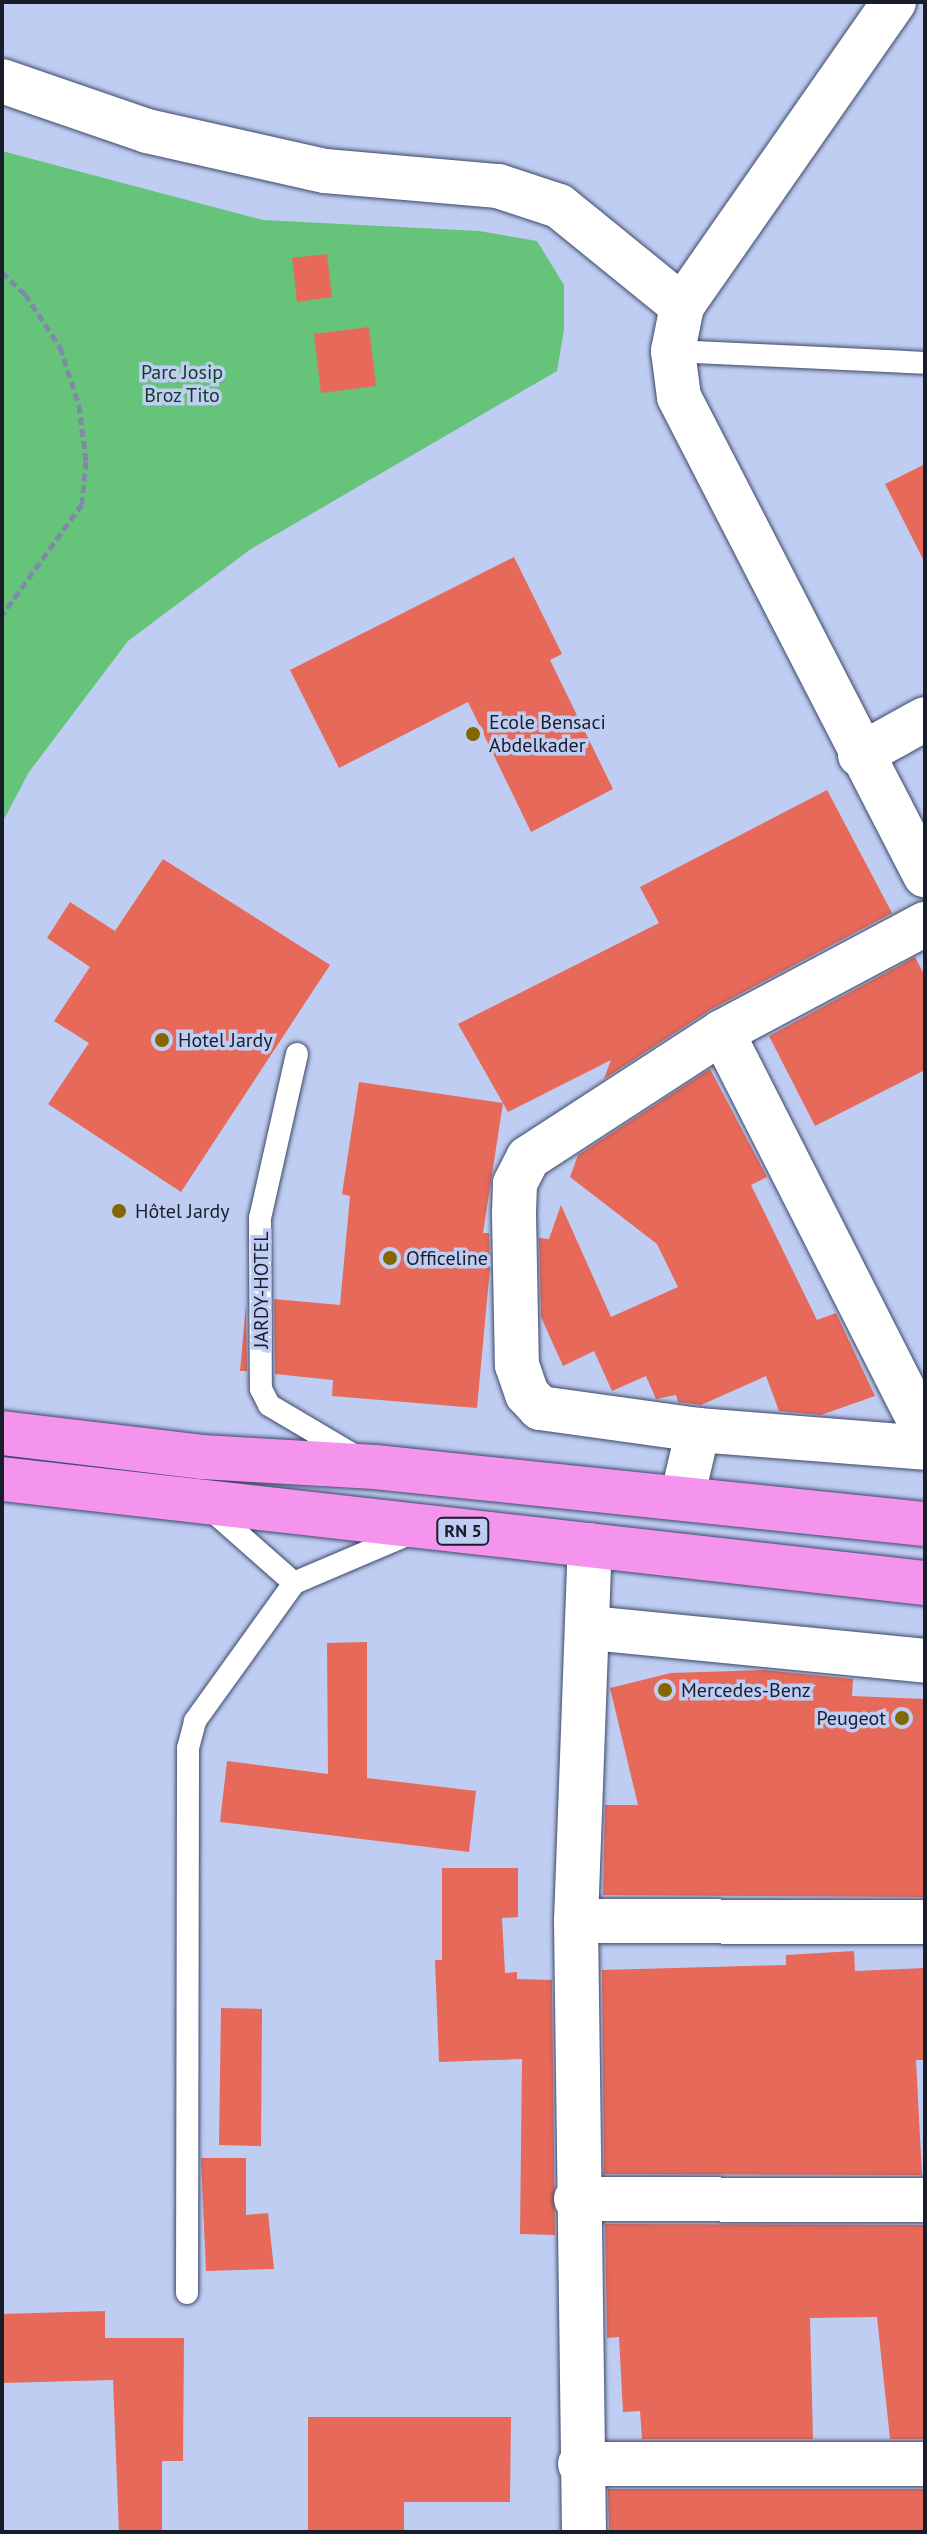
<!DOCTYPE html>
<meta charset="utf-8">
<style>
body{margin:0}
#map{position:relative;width:927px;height:2534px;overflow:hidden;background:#bfcdf3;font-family:"PT Sans",sans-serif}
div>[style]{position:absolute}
.green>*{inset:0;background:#65c47a}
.building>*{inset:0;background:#e66959}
.path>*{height:5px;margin-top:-2.5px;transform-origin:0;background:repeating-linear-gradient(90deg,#7f8aa6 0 8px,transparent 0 12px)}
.roads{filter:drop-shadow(0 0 2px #3d4868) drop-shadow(0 0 2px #3d4868)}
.lane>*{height:22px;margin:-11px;padding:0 11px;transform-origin:11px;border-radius:11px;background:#fff}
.street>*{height:44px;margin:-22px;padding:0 22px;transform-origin:22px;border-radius:22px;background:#fff}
.highway>*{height:44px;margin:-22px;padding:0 22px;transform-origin:22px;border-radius:22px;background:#f494ed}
.dots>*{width:22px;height:22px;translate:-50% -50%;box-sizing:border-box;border:4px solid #bfcdf3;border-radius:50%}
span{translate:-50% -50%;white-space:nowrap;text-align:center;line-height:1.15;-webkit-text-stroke:7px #bfcdf3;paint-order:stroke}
.shield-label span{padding:2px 6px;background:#bfcdf3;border:2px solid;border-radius:6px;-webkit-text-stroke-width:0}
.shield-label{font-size:18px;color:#181d2a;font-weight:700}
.park-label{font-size:20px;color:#103d1d}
.poi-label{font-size:20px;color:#181d2a}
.left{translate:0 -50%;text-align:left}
.right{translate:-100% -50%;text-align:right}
.street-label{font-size:20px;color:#181d2a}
.frame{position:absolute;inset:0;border:4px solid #181d2a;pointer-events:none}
</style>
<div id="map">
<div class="green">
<i style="clip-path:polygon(2px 151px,263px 220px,479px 231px,537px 241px,564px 285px,564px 330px,557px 371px,251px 549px,128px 641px,29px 772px,2px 823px)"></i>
</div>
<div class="building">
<i style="clip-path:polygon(327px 254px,332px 297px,297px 302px,292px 258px)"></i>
<i style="clip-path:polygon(369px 327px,376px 386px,321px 393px,314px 334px)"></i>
<i style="clip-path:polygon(925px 464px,925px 563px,885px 484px)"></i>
<i style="clip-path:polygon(514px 557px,562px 654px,550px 660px,613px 789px,531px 832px,468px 702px,339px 768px,290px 670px)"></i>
<i style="clip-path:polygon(827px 790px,892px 913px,710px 1010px,604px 1079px,611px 1060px,508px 1112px,458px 1024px,659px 923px,640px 887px)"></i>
<i style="clip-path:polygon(163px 859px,330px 965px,181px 1192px,48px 1104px,89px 1043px,54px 1021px,90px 967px,47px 938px,70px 902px,115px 931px)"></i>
<i style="clip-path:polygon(915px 957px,925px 976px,925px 1070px,815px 1126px,769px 1036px)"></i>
<i style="clip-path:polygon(710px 1069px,767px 1177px,751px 1185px,817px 1320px,836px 1313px,875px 1396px,821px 1415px,779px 1411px,766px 1376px,701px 1405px,678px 1402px,676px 1395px,656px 1399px,646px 1376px,612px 1391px,594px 1351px,563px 1366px,541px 1317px,539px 1238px,549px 1239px,561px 1205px,611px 1317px,678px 1287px,657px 1244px,570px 1177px,578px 1155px)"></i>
<i style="clip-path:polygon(359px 1082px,503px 1103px,483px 1233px,489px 1233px,490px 1268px,477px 1408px,332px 1396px,333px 1380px,275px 1374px,274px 1299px,340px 1305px,350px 1196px,342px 1194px)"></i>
<i style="clip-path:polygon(246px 1304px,247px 1371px,240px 1371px)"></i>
<i style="clip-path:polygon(367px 1642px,367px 1778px,476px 1791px,469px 1852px,220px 1822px,227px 1761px,328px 1774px,327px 1643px)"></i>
<i style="clip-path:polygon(764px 1670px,853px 1679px,852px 1696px,925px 1699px,925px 1897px,603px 1895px,605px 1805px,638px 1805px,610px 1688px,671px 1673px)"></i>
<i style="clip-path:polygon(442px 1868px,518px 1868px,518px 1917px,502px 1918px,505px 1973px,517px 1972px,517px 1979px,552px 1980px,555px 2235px,520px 2234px,522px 2059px,439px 2062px,435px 1960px,442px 1960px)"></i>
<i style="clip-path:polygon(854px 1951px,855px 1971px,925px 1968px,925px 2060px,916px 2060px,922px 2175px,604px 2174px,602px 1970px,786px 1965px,786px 1955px)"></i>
<i style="clip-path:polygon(221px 2008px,262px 2009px,261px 2146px,219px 2145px)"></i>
<i style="clip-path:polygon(201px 2158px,246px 2158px,246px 2215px,268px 2213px,274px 2269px,206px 2271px)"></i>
<i style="clip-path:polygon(605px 2224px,925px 2225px,925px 2439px,890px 2439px,877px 2317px,810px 2318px,813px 2439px,642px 2439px,640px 2411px,623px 2412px,619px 2337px,607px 2338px)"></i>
<i style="clip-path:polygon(105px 2311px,105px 2338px,184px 2338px,183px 2461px,162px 2461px,162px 2532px,119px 2532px,113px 2380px,2px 2383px,2px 2314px)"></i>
<i style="clip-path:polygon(308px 2417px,511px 2417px,510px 2502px,404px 2502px,404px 2532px,308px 2532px)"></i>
<i style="clip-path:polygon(608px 2489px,925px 2489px,925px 2532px,609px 2532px)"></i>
</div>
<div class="path">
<i style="left:2px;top:272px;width:32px;rotate:44deg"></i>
<i style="left:25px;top:294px;width:64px;rotate:56.6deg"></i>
<i style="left:60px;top:347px;width:61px;rotate:71.9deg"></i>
<i style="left:79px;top:405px;width:56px;rotate:82.9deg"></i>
<i style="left:86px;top:461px;width:43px;rotate:95.3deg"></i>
<i style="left:82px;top:504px;width:137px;rotate:125.8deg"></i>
</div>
<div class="roads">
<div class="lane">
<i style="left:673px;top:351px;width:252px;rotate:2.7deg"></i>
<i style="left:297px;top:1054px;width:168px;rotate:102.7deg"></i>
<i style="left:260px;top:1218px;width:171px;rotate:89.7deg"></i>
<i style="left:261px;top:1389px;width:18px;rotate:63deg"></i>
<i style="left:269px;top:1405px;width:102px;rotate:30.6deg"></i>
<i style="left:209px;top:1508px;width:113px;rotate:41.4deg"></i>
<i style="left:294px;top:1583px;width:128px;rotate:-23deg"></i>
<i style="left:187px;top:2293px;width:545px;rotate:-89.89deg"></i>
<i style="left:188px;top:1748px;width:28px;rotate:-75deg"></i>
<i style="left:195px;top:1721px;width:170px;rotate:-54.3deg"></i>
</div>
<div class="street">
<i style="left:894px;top:2px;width:371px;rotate:124.9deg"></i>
<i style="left:682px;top:306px;width:46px;rotate:101.3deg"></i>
<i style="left:673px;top:351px;width:46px;rotate:82.6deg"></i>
<i style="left:679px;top:397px;width:538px;rotate:62.77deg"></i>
<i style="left:2px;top:81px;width:153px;rotate:19deg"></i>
<i style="left:147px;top:131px;width:182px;rotate:12.7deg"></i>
<i style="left:325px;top:171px;width:174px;rotate:5deg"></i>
<i style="left:498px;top:186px;width:64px;rotate:18.2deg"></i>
<i style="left:559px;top:206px;width:159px;rotate:39.1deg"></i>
<i style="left:860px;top:755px;width:74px;rotate:-29deg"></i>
<i style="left:925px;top:924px;width:230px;rotate:152deg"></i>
<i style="left:722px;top:1032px;width:231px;rotate:147deg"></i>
<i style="left:528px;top:1158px;width:29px;rotate:117deg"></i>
<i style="left:515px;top:1184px;width:30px;rotate:92deg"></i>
<i style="left:514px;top:1214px;width:151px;rotate:88.9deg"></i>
<i style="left:517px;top:1365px;width:31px;rotate:71deg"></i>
<i style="left:527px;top:1394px;width:19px;rotate:47deg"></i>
<i style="left:540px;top:1408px;width:160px;rotate:7.9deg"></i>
<i style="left:698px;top:1430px;width:228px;rotate:4.5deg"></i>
<i style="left:722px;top:1032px;width:449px;rotate:63.1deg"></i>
<i style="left:682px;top:1498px;width:70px;rotate:-76.8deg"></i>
<i style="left:591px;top:1628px;width:336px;rotate:5.6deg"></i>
<i style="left:576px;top:1921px;width:349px;rotate:0.2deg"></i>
<i style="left:576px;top:2199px;width:349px;rotate:0.2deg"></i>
<i style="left:580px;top:2464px;width:345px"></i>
<i style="left:584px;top:2532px;width:611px;rotate:-90.75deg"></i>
<i style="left:576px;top:1921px;width:376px;rotate:-87.9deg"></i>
</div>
<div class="highway">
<i style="left:2px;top:1433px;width:201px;rotate:6.8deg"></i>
<i style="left:202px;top:1457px;width:173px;rotate:3.3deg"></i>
<i style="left:375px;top:1467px;width:553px;rotate:5.92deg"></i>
<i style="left:2px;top:1479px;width:929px;rotate:6.43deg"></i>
</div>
</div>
<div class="dots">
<i style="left:473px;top:734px;background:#836600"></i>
<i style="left:162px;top:1040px;background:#836600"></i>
<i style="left:119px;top:1211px;background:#836600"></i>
<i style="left:390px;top:1258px;background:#836600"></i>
<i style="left:665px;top:1690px;background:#836600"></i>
<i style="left:902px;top:1718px;background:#836600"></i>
</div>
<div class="shield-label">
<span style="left:463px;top:1531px">RN 5</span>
</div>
<div class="park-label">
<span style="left:182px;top:384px">Parc Josip<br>Broz Tito</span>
</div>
<div class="poi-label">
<span class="left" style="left:489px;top:734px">Ecole Bensaci<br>Abdelkader</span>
<span class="left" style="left:178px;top:1040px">Hotel Jardy</span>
<span class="left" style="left:135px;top:1211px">Hôtel Jardy</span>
<span class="left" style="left:406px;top:1258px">Officeline</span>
<span class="left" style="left:681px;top:1690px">Mercedes-Benz</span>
<span class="right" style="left:886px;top:1718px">Peugeot</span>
</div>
<div class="street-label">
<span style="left:261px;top:1290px;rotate:-90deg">JARDY-HOTEL</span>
</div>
<div class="frame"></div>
</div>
